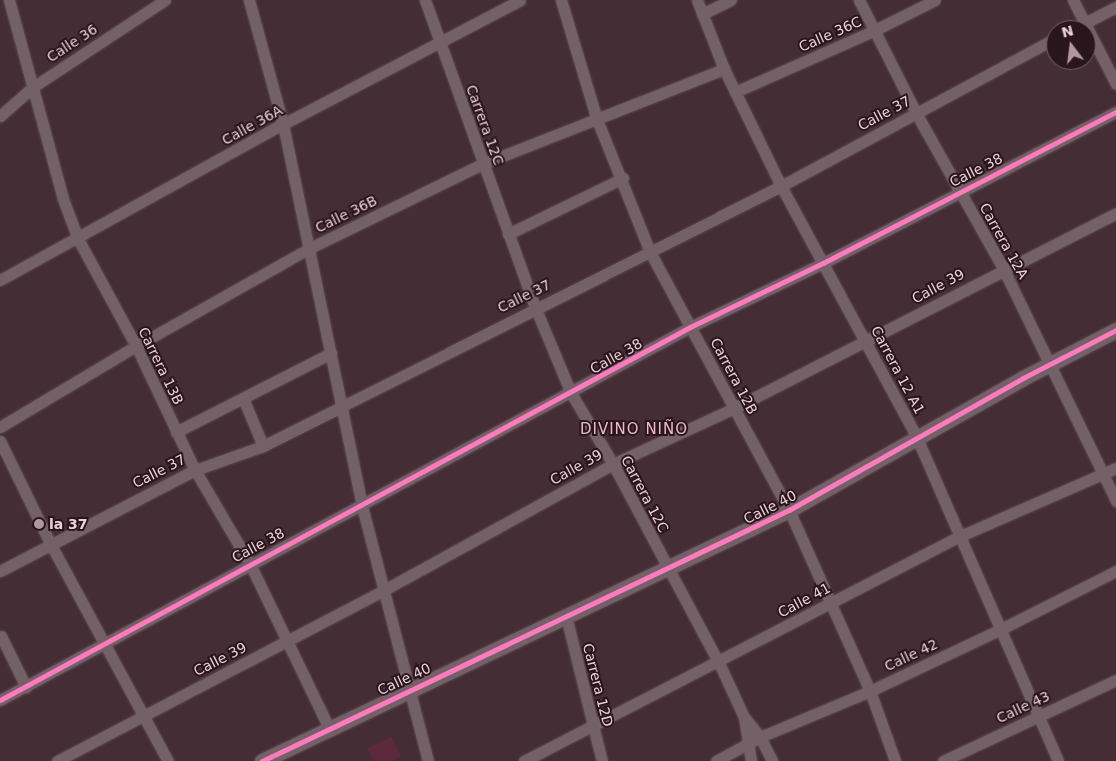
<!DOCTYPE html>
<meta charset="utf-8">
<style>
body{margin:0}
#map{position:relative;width:1116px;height:761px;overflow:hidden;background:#452d36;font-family:"DejaVu Sans",sans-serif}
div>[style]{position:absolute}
.built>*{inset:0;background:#5b2a3d}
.roads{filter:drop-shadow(0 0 1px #604b53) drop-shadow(0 0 1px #604b53)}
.minor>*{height:11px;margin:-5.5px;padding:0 5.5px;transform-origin:5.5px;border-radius:5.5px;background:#746168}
.tertiary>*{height:15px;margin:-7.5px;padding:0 7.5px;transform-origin:7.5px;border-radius:7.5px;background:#746168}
.cycleway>*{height:5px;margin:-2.5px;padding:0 2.5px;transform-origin:2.5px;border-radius:2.5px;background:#fd7abc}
.dots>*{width:14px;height:14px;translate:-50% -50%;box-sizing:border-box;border:2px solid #29151c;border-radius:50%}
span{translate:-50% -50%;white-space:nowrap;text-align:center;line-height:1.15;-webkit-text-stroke:4px #29151c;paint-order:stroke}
.street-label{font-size:14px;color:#edd0d9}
.poi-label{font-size:14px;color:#edd0d9;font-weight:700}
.left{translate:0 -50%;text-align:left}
.neighbourhood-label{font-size:15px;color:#f2b9cc;letter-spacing:1px}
.north{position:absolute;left:1046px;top:20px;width:50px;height:50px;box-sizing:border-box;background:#29151c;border:1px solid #776068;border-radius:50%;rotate:345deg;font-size:14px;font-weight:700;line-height:20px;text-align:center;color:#edd0d9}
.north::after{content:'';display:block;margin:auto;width:18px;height:22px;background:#b297a0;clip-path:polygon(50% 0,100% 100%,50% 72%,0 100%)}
</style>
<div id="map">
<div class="built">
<i style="clip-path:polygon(391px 737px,401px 756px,391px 761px,374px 761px,367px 748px)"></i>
</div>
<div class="roads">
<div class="minor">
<i style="left:9px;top:0;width:206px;rotate:74.8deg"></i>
<i style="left:63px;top:199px;width:43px;rotate:69.4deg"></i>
<i style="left:78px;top:239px;width:122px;rotate:61.5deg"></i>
<i style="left:136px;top:346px;width:137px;rotate:64.6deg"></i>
<i style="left:195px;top:470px;width:111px;rotate:59.7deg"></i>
<i style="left:251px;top:566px;width:180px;rotate:64.3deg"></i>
<i style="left:249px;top:0;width:129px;rotate:74.7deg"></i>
<i style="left:283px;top:124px;width:390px;rotate:78.3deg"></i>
<i style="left:362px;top:506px;width:263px;rotate:75.5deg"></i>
<i style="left:425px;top:0;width:326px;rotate:70.3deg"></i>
<i style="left:535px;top:307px;width:93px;rotate:67.3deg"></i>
<i style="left:571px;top:393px;width:82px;rotate:59.4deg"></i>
<i style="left:613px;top:464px;width:225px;rotate:62deg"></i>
<i style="left:719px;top:663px;width:60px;rotate:65.2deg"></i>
<i style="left:744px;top:717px;width:26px;rotate:51deg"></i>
<i style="left:760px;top:737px;width:27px;rotate:63deg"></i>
<i style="left:561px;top:0;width:122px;rotate:73.3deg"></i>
<i style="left:596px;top:117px;width:145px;rotate:68.2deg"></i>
<i style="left:650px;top:252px;width:293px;rotate:61.7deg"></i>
<i style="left:789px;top:510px;width:198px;rotate:65.9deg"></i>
<i style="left:870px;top:691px;width:74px;rotate:70.3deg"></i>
<i style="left:697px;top:0;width:74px;rotate:68.6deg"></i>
<i style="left:724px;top:69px;width:130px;rotate:64deg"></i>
<i style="left:781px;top:186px;width:286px;rotate:61.6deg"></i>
<i style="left:917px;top:438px;width:352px;rotate:66.4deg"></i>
<i style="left:859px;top:0;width:127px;rotate:63.2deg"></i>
<i style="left:916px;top:113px;width:178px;rotate:60.7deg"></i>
<i style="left:1003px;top:268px;width:259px;rotate:64.1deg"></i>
<i style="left:1073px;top:0;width:94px;rotate:62.9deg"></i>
<i style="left:702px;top:14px;width:32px;rotate:-26deg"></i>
<i style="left:1071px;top:30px;width:51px;rotate:-27.1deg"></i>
<i style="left:735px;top:92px;width:151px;rotate:-23.8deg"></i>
<i style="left:873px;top:31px;width:69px;rotate:-26.6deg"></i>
<i style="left:0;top:116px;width:44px;rotate:-41.3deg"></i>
<i style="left:33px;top:87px;width:158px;rotate:-33.4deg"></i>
<i style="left:508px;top:234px;width:128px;rotate:-26deg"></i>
<i style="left:0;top:280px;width:323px;rotate:-28.9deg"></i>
<i style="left:283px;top:124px;width:267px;rotate:-27.6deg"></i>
<i style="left:243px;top:398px;width:52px;rotate:67.4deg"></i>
<i style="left:0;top:427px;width:158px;rotate:-30.8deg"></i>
<i style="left:136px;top:346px;width:200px;rotate:-29.4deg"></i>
<i style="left:310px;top:248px;width:194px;rotate:-26deg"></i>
<i style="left:484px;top:163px;width:258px;rotate:-21.4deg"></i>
<i style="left:176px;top:432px;width:174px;rotate:-27deg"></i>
<i style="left:0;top:441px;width:114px;rotate:63.9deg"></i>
<i style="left:50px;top:543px;width:248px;rotate:61.6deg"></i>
<i style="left:0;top:571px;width:220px;rotate:-27.4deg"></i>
<i style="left:195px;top:470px;width:72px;rotate:-19.4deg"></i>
<i style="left:263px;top:446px;width:580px;rotate:-26.65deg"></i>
<i style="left:781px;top:186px;width:312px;rotate:-28.3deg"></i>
<i style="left:566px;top:616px;width:149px;rotate:76.1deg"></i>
<i style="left:1px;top:636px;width:57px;rotate:63.9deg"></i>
<i style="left:0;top:700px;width:784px;rotate:-28.39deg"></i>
<i style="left:690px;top:327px;width:148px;rotate:-25.7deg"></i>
<i style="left:823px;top:263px;width:330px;rotate:-27.3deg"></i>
<i style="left:744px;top:717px;width:45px;rotate:81deg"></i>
<i style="left:57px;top:761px;width:369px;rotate:-27.6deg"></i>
<i style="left:384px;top:590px;width:261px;rotate:-28.8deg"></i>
<i style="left:613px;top:464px;width:133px;rotate:-24.8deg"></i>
<i style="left:734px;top:408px;width:429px;rotate:-27deg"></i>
<i style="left:524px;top:761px;width:488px;rotate:-27.3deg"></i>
<i style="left:958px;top:537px;width:172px;rotate:-23.6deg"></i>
<i style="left:716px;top:761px;width:50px;rotate:-28.6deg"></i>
<i style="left:760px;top:737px;width:119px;rotate:-22.7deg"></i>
<i style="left:870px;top:691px;width:145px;rotate:-25.3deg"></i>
<i style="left:1001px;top:629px;width:129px;rotate:-26.8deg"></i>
<i style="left:943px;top:761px;width:191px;rotate:-25.1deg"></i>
</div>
<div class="tertiary">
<i style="left:262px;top:761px;width:584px;rotate:-25.47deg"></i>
<i style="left:789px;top:510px;width:269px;rotate:-29.4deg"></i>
<i style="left:1023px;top:378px;width:105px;rotate:-27.3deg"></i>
</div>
</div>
<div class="cycleway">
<i style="left:0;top:700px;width:784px;rotate:-28.39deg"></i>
<i style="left:690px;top:327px;width:148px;rotate:-25.7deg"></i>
<i style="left:823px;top:263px;width:330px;rotate:-27.3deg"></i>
<i style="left:262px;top:761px;width:584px;rotate:-25.47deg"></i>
<i style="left:789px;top:510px;width:269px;rotate:-29.4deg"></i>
<i style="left:1023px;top:378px;width:105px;rotate:-27.3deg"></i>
</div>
<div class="dots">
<i style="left:39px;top:524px;background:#b297a0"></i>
</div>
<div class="street-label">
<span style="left:830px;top:34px;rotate:-24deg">Calle 36C</span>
<span style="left:72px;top:43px;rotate:-33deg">Calle 36</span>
<span style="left:884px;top:113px;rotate:-28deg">Calle 37</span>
<span style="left:252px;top:125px;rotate:-29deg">Calle 36A</span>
<span style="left:485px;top:125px;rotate:70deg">Carrera 12C</span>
<span style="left:976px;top:170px;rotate:-27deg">Calle 38</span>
<span style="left:346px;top:214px;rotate:-26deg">Calle 36B</span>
<span style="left:1004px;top:241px;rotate:61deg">Carrera 12A</span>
<span style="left:938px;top:286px;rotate:-28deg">Calle 39</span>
<span style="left:524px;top:296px;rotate:-26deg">Calle 37</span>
<span style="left:616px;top:356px;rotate:-29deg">Calle 38</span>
<span style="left:161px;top:366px;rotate:64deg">Carrera 13B</span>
<span style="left:898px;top:370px;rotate:62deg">Carrera 12 A1</span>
<span style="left:734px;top:376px;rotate:62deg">Carrera 12B</span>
<span style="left:576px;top:467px;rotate:-29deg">Calle 39</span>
<span style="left:159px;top:471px;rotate:-27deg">Calle 37</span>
<span style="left:645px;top:494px;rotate:62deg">Carrera 12C</span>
<span style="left:770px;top:507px;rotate:-27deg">Calle 40</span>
<span style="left:258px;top:545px;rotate:-28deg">Calle 38</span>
<span style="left:804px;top:600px;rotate:-28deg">Calle 41</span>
<span style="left:911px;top:655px;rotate:-25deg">Calle 42</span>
<span style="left:220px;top:659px;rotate:-27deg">Calle 39</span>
<span style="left:404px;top:679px;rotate:-25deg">Calle 40</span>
<span style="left:598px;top:685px;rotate:76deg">Carrera 12D</span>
<span style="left:1023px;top:707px;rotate:-25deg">Calle 43</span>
</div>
<div class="poi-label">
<span class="left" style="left:49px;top:524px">la 37</span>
</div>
<div class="neighbourhood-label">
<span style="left:634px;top:430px">DIVINO NIÑO</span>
</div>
<div class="north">N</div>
</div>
